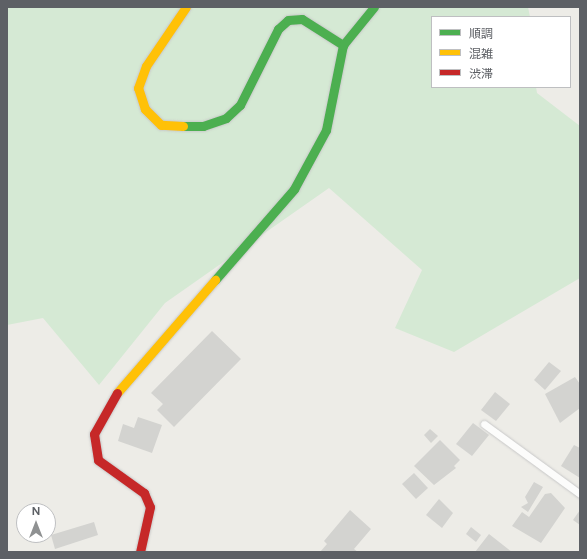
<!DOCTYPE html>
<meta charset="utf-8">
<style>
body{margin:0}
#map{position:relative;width:587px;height:559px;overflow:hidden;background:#edece7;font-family:Figtree,"Noto Sans JP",sans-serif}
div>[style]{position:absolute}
.green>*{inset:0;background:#d5e9d4}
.building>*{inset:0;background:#d3d3d0}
.roads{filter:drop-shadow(0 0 1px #c8c8c8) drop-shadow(0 0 1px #c8c8c8)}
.lane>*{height:7px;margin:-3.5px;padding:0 3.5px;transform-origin:3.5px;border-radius:3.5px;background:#fcfcfb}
.fast>*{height:9px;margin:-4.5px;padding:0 4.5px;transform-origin:4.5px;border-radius:4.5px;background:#4caf50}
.slow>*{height:9px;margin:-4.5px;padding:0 4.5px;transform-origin:4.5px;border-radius:4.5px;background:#ffc107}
.jam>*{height:9px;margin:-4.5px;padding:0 4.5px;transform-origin:4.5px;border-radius:4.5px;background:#c62828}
span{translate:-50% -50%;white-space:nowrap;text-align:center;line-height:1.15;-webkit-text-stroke:3px #fff;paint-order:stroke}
.frame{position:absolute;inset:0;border:8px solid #5d6065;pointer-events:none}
.legend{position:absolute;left:431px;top:16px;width:140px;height:72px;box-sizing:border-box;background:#fff;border:1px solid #bebfc1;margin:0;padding:5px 7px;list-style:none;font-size:12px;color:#5d6065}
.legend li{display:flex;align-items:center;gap:8px;height:20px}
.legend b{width:20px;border:1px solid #bebfc1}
.north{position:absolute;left:16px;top:503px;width:40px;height:40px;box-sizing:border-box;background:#fff;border:1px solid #bebfc1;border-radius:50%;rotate:0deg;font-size:11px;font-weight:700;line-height:16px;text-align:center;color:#5d6065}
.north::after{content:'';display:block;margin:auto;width:14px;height:18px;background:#8f9192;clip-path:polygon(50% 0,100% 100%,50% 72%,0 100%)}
</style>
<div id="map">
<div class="green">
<i style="clip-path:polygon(7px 7px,528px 7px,530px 17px,432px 17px,432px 87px,536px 87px,537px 93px,580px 126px,580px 278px,454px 352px,395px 328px,422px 270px,329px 188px,165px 303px,99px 385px,43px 318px,7px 325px)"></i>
</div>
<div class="building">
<i style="clip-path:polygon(212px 331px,241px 359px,174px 427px,157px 410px,163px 404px,151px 393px)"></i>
<i style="clip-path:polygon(549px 362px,561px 371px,545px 390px,534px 380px)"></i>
<i style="clip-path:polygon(575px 377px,580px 384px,580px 408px,560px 423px,545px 394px)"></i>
<i style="clip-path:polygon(495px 392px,510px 404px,496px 421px,481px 410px)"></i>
<i style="clip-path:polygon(138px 417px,162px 425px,152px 453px,118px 441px,123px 424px,134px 428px)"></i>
<i style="clip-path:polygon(473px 423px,489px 435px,472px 456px,456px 444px)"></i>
<i style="clip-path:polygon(430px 429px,438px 436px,431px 443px,424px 435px)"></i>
<i style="clip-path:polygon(440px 440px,460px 460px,454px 466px,456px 468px,434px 485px,414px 466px)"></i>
<i style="clip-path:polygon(574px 445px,580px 448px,580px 478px,561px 466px)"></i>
<i style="clip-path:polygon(414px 473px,428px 488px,416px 499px,402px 484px)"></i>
<i style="clip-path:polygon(534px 482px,543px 487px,528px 512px,521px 507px,528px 503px,525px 497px)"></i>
<i style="clip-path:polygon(551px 493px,565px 508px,541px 543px,512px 526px,522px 512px,529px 517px,545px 494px)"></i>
<i style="clip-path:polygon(439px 499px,453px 513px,442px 528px,426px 515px)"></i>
<i style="clip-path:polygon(350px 510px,371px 529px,354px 549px,358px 552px,320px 552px,327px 544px,324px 541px)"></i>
<i style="clip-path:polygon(580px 510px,580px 525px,573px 520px)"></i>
<i style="clip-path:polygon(94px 522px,98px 535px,55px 549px,51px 535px)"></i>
<i style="clip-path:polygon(471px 527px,481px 535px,476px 542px,466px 534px)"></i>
<i style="clip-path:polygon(489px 534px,503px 545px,512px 552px,475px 552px)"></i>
</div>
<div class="roads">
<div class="lane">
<i style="left:484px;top:424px;width:119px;rotate:36.1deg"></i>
</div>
<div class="fast">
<i style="left:183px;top:126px;width:20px"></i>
<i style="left:203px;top:126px;width:24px;rotate:-19deg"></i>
<i style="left:226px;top:118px;width:19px;rotate:-43deg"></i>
<i style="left:240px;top:105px;width:85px;rotate:-63.4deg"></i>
<i style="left:278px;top:29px;width:13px;rotate:-42deg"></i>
<i style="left:288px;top:20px;width:14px;rotate:-4deg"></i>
<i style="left:302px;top:19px;width:49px;rotate:32.4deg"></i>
<i style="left:215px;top:280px;width:121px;rotate:-49deg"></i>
<i style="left:294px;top:189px;width:67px;rotate:-61.5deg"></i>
<i style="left:326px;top:130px;width:87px;rotate:-78.7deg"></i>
<i style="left:343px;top:45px;width:49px;rotate:-50.8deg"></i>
</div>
<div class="slow">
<i style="left:183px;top:126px;width:22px;rotate:-177deg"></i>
<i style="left:161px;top:125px;width:23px;rotate:-135deg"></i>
<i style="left:145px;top:109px;width:22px;rotate:-108deg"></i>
<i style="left:138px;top:88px;width:23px;rotate:-70deg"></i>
<i style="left:146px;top:66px;width:71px;rotate:-55.9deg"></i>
<i style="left:117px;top:393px;width:150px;rotate:-49.1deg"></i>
</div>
<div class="jam">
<i style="left:117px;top:393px;width:47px;rotate:119.3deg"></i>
<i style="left:94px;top:434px;width:26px;rotate:81deg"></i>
<i style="left:98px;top:460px;width:57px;rotate:35.7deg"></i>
<i style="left:144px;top:493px;width:15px;rotate:67deg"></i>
<i style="left:150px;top:507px;width:46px;rotate:102.5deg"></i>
</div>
</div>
<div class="frame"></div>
<ul class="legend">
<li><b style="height:5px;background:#4caf50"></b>順調</li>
<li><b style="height:5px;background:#ffc107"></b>混雑</li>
<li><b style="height:5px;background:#c62828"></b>渋滞</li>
</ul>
<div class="north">N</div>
</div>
